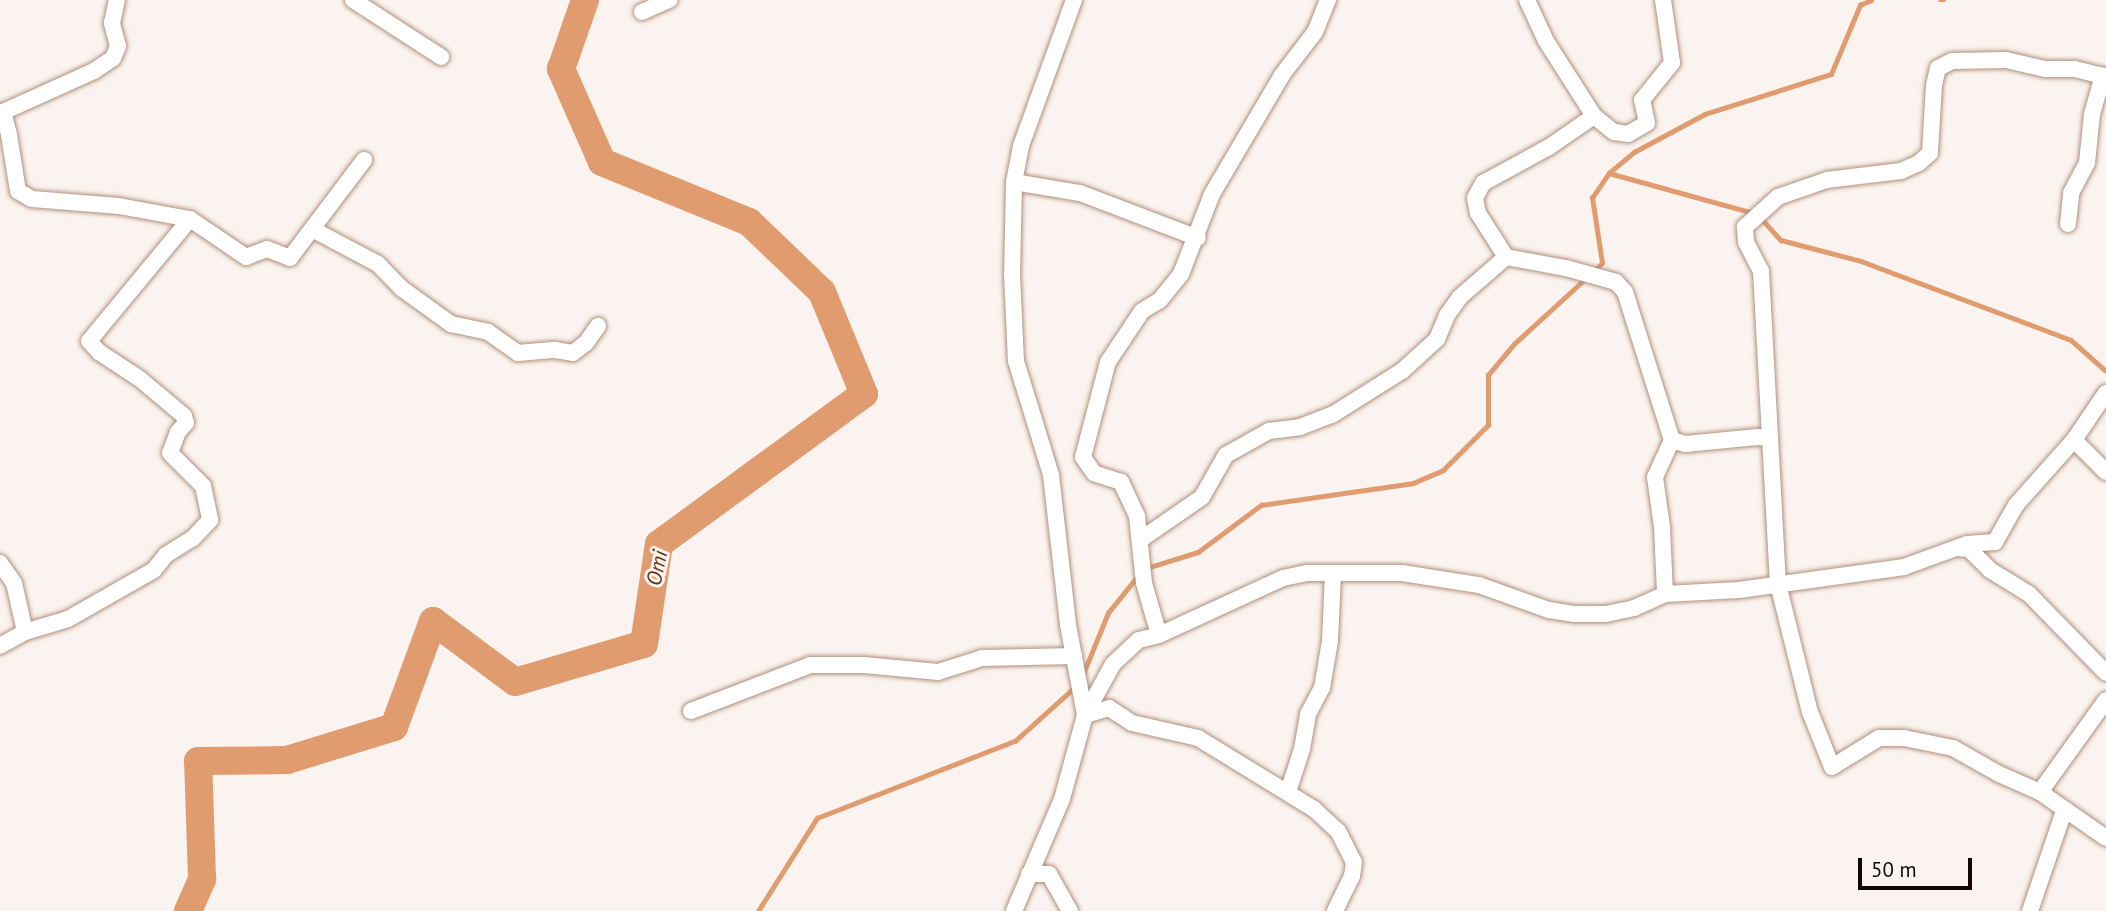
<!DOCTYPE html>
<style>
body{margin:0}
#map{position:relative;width:2106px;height:911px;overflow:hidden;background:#fbf3ef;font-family:"PT Sans",sans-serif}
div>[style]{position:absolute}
.stream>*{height:4.5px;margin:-2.25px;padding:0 2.25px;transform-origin:2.25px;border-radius:2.25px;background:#e09b6e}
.river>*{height:28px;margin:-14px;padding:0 14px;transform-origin:14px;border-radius:14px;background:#e09b6e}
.roads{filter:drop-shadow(0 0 2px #af8f7b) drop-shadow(0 0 2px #af8f7b)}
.minor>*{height:16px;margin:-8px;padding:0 8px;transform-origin:8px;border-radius:8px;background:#fff}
span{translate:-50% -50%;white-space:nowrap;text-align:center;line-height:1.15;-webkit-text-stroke:6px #fbf3ef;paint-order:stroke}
.water-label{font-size:21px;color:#613413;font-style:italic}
.scale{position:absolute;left:1858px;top:858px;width:114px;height:32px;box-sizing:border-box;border:4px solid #130803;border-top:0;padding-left:9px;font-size:21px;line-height:24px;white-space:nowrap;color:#130803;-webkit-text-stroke:5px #fbf3ef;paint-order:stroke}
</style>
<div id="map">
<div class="stream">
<i style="left:1940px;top:0;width:4px"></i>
<i style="left:1609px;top:173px;width:149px;rotate:15.5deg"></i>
<i style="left:1760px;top:217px;width:31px;rotate:48deg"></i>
<i style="left:1781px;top:240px;width:83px;rotate:14.7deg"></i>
<i style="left:1861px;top:261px;width:224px;rotate:20.6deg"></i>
<i style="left:2071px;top:340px;width:45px;rotate:41.4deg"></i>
<i style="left:1594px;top:271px;width:11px;rotate:-45deg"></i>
<i style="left:1602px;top:263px;width:66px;rotate:-98.7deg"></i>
<i style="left:1592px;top:198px;width:30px;rotate:-56deg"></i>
<i style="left:1609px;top:173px;width:33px;rotate:-40deg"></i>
<i style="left:1634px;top:152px;width:81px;rotate:-28.2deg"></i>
<i style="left:1705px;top:114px;width:132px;rotate:-17.6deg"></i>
<i style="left:1831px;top:74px;width:75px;rotate:-67.2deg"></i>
<i style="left:1860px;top:5px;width:12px;rotate:-24deg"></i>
<i style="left:1147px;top:568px;width:53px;rotate:-17.4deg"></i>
<i style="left:1198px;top:552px;width:79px;rotate:-36.7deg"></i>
<i style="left:1261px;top:505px;width:154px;rotate:-8.2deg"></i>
<i style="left:1413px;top:483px;width:33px;rotate:-23deg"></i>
<i style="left:1443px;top:470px;width:64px;rotate:-45deg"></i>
<i style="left:1488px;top:425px;width:50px;rotate:-90deg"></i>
<i style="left:1488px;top:375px;width:40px;rotate:-50deg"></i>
<i style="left:1514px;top:344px;width:96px;rotate:-42.5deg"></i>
<i style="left:1083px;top:674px;width:66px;rotate:-67.7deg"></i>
<i style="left:1108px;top:613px;width:51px;rotate:-51.3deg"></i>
<i style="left:758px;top:911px;width:110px;rotate:-57.6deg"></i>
<i style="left:817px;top:818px;width:212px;rotate:-21.3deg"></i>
<i style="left:1015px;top:741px;width:81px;rotate:-42deg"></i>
</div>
<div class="river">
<i style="left:188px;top:911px;width:35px;rotate:-66deg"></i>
<i style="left:202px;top:879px;width:118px;rotate:-91.9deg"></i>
<i style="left:198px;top:761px;width:89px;rotate:-0.6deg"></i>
<i style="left:287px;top:760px;width:112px;rotate:-17.1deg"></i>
<i style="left:394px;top:727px;width:113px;rotate:-69.8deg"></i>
<i style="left:433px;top:621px;width:102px;rotate:36.6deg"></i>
<i style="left:515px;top:682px;width:134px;rotate:-16.4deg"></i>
<i style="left:644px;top:644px;width:101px;rotate:-81.5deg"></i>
<i style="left:659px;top:544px;width:254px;rotate:-36.2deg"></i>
<i style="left:864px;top:394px;width:110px;rotate:-112.4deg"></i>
<i style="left:822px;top:292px;width:101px;rotate:-136.2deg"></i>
<i style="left:749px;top:222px;width:159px;rotate:-157.8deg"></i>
<i style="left:602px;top:162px;width:102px;rotate:-113.8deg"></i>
<i style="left:561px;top:69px;width:73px;rotate:-70.8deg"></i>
</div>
<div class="roads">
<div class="minor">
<i style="left:353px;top:0;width:105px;rotate:32.9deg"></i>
<i style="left:1074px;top:0;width:155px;rotate:110deg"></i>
<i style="left:1021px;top:146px;width:37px;rotate:101deg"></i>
<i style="left:1014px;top:182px;width:92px;rotate:91.2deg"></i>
<i style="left:1012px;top:274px;width:87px;rotate:87.4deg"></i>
<i style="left:1016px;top:361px;width:119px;rotate:72.9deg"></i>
<i style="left:1051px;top:475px;width:151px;rotate:83.5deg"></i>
<i style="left:1068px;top:625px;width:92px;rotate:79.3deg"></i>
<i style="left:1085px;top:715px;width:25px;rotate:-16deg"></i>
<i style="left:1109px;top:708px;width:27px;rotate:33deg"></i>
<i style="left:1132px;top:723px;width:68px;rotate:12.8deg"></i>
<i style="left:1198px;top:738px;width:136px;rotate:31.5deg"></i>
<i style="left:1314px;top:809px;width:33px;rotate:43deg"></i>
<i style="left:1338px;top:831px;width:35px;rotate:63deg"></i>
<i style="left:1354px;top:862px;width:14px;rotate:98deg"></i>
<i style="left:1352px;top:876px;width:39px;rotate:116deg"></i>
<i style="left:1527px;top:0;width:45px;rotate:65.1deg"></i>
<i style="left:1546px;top:41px;width:89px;rotate:57.4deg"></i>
<i style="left:1594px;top:116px;width:55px;rotate:145.4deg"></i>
<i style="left:1549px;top:147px;width:75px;rotate:151.4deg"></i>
<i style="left:1483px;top:183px;width:17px;rotate:118deg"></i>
<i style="left:1475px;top:198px;width:15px;rotate:79deg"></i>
<i style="left:1478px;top:213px;width:52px;rotate:57.5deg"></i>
<i style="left:1506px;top:257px;width:61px;rotate:10.4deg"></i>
<i style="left:1566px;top:268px;width:52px;rotate:15.6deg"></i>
<i style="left:1616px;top:282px;width:13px;rotate:48deg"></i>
<i style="left:1625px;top:292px;width:155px;rotate:72.4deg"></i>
<i style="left:1672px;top:440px;width:41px;rotate:114.7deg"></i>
<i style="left:1655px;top:477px;width:50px;rotate:82deg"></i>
<i style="left:1662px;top:527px;width:67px;rotate:87.4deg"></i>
<i style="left:642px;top:12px;width:30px;rotate:-24deg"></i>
<i style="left:2103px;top:76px;width:30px;rotate:-166deg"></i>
<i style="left:2074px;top:69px;width:29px;rotate:180deg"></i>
<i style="left:2045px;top:69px;width:40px;rotate:-167deg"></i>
<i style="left:2006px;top:60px;width:54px;rotate:178.9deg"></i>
<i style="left:1952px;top:61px;width:16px;rotate:153deg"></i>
<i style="left:1938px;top:68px;width:17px;rotate:103deg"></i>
<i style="left:1934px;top:85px;width:68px;rotate:93.4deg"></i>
<i style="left:1930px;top:153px;width:15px;rotate:138deg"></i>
<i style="left:1919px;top:163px;width:20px;rotate:156deg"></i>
<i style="left:1901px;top:171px;width:75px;rotate:173.1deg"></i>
<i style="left:1827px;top:180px;width:52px;rotate:160.9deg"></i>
<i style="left:1778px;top:197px;width:45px;rotate:137.7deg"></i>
<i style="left:1745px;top:227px;width:15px;rotate:86deg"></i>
<i style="left:1746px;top:242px;width:33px;rotate:63deg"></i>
<i style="left:1761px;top:271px;width:313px;rotate:86.9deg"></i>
<i style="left:1778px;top:584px;width:132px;rotate:76deg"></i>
<i style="left:1810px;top:712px;width:59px;rotate:68.2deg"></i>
<i style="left:1832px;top:767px;width:55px;rotate:-31.7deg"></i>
<i style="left:1879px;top:738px;width:25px"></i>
<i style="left:1904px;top:738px;width:50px;rotate:11.5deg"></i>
<i style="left:1953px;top:748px;width:53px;rotate:29.5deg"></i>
<i style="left:1999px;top:774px;width:45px;rotate:23.7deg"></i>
<i style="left:2040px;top:792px;width:80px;rotate:34.9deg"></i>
<i style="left:0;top:112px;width:3px"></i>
<i style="left:3px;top:112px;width:24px;rotate:75deg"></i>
<i style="left:9px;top:135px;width:57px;rotate:80.9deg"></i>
<i style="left:18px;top:191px;width:16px;rotate:30deg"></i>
<i style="left:32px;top:199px;width:87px;rotate:4.6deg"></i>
<i style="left:119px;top:206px;width:72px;rotate:10.4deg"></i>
<i style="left:190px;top:219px;width:158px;rotate:129.6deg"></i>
<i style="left:89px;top:341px;width:15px;rotate:48deg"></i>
<i style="left:99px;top:352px;width:49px;rotate:33.4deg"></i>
<i style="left:140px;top:379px;width:57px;rotate:40.1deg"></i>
<i style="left:184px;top:416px;width:7px;rotate:74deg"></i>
<i style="left:186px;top:423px;width:12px;rotate:132deg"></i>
<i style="left:178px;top:432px;width:22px;rotate:111deg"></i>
<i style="left:170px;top:453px;width:47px;rotate:45deg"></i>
<i style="left:203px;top:486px;width:35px;rotate:78deg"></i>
<i style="left:210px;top:520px;width:25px;rotate:133deg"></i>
<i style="left:193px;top:538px;width:32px;rotate:148deg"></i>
<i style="left:166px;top:555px;width:19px;rotate:129deg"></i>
<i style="left:154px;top:570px;width:99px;rotate:150.3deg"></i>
<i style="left:68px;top:619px;width:45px;rotate:163.2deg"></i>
<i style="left:25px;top:632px;width:29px;rotate:151deg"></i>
<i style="left:3px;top:112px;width:100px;rotate:-24.3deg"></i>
<i style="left:94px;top:71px;width:23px;rotate:-34deg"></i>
<i style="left:113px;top:58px;width:13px;rotate:-67deg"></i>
<i style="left:118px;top:46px;width:24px;rotate:-105deg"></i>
<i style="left:112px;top:23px;width:24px;rotate:-78deg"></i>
<i style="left:1594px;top:116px;width:26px;rotate:39deg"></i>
<i style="left:1614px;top:132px;width:14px;rotate:8deg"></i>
<i style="left:1628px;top:134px;width:22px;rotate:-30deg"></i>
<i style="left:1647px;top:123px;width:24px;rotate:-102deg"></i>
<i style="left:1642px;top:100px;width:48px;rotate:-51deg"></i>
<i style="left:1672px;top:63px;width:64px;rotate:-98.1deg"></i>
<i style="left:1014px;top:182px;width:67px;rotate:9.5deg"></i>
<i style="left:1080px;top:193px;width:126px;rotate:20.9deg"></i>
<i style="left:190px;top:219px;width:68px;rotate:34.2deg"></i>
<i style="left:246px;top:257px;width:22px;rotate:-21deg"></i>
<i style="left:267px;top:249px;width:25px;rotate:21deg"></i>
<i style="left:290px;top:258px;width:123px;rotate:-52.9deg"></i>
<i style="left:2068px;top:224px;width:31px;rotate:-84deg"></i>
<i style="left:2071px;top:193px;width:34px;rotate:-62deg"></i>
<i style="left:2087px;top:163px;width:49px;rotate:-84.2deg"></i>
<i style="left:2092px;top:114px;width:40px;rotate:-74deg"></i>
<i style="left:2103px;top:76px;width:3px"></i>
<i style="left:312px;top:229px;width:75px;rotate:27.9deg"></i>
<i style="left:378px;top:264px;width:33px;rotate:46deg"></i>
<i style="left:401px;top:288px;width:62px;rotate:35.8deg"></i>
<i style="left:451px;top:324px;width:38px;rotate:12deg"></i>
<i style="left:488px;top:332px;width:37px;rotate:35deg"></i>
<i style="left:518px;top:353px;width:37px;rotate:-5deg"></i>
<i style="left:555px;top:350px;width:18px;rotate:9deg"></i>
<i style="left:573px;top:353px;width:16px;rotate:-38deg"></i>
<i style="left:586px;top:343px;width:21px;rotate:-55deg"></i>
<i style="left:1672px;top:440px;width:14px;rotate:17deg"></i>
<i style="left:1685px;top:444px;width:73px;rotate:-5.5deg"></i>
<i style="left:1758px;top:437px;width:12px;rotate:5deg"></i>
<i style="left:2074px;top:440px;width:45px;rotate:45deg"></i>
<i style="left:1140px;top:540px;width:75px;rotate:-34.7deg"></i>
<i style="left:1202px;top:497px;width:48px;rotate:-60.3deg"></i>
<i style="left:1226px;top:455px;width:49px;rotate:-29.2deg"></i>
<i style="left:1269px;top:431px;width:31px;rotate:-7deg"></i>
<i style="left:1300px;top:427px;width:34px;rotate:-21deg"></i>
<i style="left:1332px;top:415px;width:83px;rotate:-32.2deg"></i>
<i style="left:1402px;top:371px;width:47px;rotate:-42.4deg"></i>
<i style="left:1437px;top:339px;width:26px;rotate:-67deg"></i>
<i style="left:1447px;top:315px;width:22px;rotate:-54deg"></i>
<i style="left:1460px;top:297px;width:61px;rotate:-41deg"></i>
<i style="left:1958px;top:548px;width:11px;rotate:5deg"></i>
<i style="left:1969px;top:549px;width:30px;rotate:45deg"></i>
<i style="left:1990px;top:570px;width:46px;rotate:31.6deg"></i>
<i style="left:2029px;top:594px;width:110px;rotate:45.7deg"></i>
<i style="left:0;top:563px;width:24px;rotate:55deg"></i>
<i style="left:14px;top:583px;width:50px;rotate:77.3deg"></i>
<i style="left:1159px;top:635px;width:54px;rotate:-106.1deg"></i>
<i style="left:1144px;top:583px;width:67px;rotate:-96deg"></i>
<i style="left:1137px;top:516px;width:38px;rotate:-115deg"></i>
<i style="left:1121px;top:482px;width:28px;rotate:-162deg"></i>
<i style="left:1094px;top:473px;width:19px;rotate:-125deg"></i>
<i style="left:1083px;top:457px;width:98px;rotate:-75.3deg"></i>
<i style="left:1108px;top:362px;width:61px;rotate:-56.3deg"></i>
<i style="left:1142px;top:311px;width:21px;rotate:-31deg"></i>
<i style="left:1160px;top:300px;width:33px;rotate:-51deg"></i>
<i style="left:1181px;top:274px;width:86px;rotate:-68.8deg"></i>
<i style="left:1212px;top:194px;width:138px;rotate:-59.5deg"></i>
<i style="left:1282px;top:75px;width:54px;rotate:-52.5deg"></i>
<i style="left:1315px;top:32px;width:35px;rotate:-68deg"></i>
<i style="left:691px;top:711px;width:128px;rotate:-21.1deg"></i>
<i style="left:810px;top:665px;width:54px"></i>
<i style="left:864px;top:665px;width:74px;rotate:5.4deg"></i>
<i style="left:938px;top:672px;width:46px;rotate:-17.7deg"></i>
<i style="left:982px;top:658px;width:92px;rotate:-1.2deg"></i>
<i style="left:1288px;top:792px;width:45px;rotate:-72deg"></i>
<i style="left:1302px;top:749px;width:36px;rotate:-80deg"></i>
<i style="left:1308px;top:714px;width:30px;rotate:-62deg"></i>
<i style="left:1322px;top:688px;width:48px;rotate:-80.3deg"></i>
<i style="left:1330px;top:641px;width:68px;rotate:-87.5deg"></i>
<i style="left:2040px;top:792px;width:113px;rotate:-54.3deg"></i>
<i style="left:1029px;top:874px;width:20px"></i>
<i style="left:1049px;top:874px;width:43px;rotate:60.4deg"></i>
<i style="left:1014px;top:911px;width:122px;rotate:-66.8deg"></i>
<i style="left:1062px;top:799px;width:87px;rotate:-74.7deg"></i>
<i style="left:1085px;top:715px;width:58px;rotate:-61.2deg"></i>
<i style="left:1113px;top:664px;width:35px;rotate:-43deg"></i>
<i style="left:1139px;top:640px;width:21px;rotate:-14deg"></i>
<i style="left:1159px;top:635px;width:136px;rotate:-24.7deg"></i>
<i style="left:1283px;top:578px;width:25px;rotate:-12deg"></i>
<i style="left:1307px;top:573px;width:95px"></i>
<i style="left:1402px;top:573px;width:78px;rotate:8.9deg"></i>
<i style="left:1479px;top:585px;width:74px;rotate:19.7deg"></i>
<i style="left:1549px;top:610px;width:25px;rotate:9deg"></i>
<i style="left:1574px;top:614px;width:32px"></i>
<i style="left:1606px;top:614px;width:29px;rotate:-12deg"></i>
<i style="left:1634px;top:608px;width:34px;rotate:-24deg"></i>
<i style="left:1665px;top:594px;width:74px;rotate:-3.1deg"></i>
<i style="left:1739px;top:590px;width:167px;rotate:-7.9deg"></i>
<i style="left:1904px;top:567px;width:67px;rotate:-20.1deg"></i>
<i style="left:1967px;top:544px;width:28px;rotate:-4deg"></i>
<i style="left:1995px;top:542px;width:43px;rotate:-60.4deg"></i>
<i style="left:2016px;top:505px;width:87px;rotate:-48.3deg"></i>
<i style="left:2074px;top:440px;width:57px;rotate:-55.8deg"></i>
<i style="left:2030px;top:911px;width:106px;rotate:-71.2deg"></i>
</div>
</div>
<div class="water-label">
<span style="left:657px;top:568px;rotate:-78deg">Omi</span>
</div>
<div class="scale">50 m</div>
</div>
